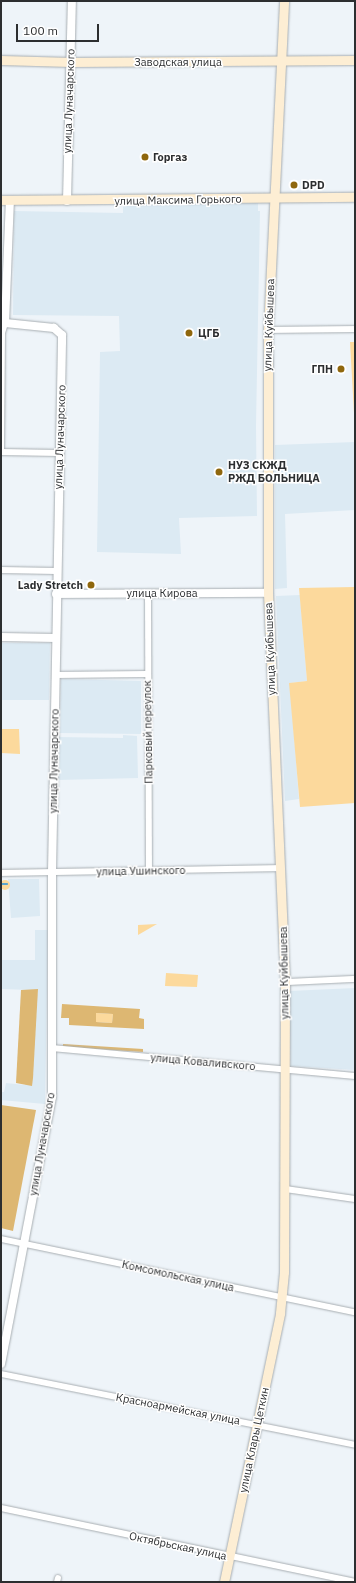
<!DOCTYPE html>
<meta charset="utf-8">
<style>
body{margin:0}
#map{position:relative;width:356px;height:1583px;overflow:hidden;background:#eef4f9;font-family:"IBM Plex Sans",sans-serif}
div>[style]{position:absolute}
.built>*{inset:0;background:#dceaf3}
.green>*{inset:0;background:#fcd99c}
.round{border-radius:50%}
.forest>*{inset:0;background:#ddb772}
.stream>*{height:1.5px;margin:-0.75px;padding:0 0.75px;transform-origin:0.75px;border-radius:0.75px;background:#5aa5cf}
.roads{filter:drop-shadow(0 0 1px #a8aeb2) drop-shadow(0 0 1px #a8aeb2)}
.minor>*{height:6px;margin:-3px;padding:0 3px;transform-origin:3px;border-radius:3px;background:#fff}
.tertiary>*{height:8px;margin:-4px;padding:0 4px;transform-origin:4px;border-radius:4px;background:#fff}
.secondary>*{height:9px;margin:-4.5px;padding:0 4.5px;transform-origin:4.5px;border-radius:4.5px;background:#fdeed4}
.dots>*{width:11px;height:11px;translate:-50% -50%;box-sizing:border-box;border:2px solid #fff;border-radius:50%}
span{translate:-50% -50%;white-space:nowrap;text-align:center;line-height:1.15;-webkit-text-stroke:3px #fff;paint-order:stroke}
.street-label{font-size:11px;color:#2c2e30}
.poi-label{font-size:11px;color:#2c2e30;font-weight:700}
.left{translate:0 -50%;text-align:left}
.right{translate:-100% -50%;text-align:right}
.frame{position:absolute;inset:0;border:2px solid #2c2e30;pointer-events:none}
.scale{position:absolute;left:16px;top:24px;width:83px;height:18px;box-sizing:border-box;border:2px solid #2c2e30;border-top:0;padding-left:5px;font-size:12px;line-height:14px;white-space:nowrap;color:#2c2e30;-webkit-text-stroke:3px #fff;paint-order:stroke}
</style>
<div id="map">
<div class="built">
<i style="clip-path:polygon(258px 203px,258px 211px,260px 211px,256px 426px,257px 516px,179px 518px,181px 554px,97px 552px,100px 352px,120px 351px,119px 316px,13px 315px,14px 211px,123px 213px,123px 205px)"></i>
<i style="clip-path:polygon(355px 442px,355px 510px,285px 514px,287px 588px,275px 589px,275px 445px)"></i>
<i style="clip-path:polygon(300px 595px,307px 681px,290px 683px,299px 799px,285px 801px,276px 596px)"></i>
<i style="clip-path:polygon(1px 643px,50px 643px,49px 700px,1px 700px)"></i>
<i style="clip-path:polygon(61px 679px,141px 681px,141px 734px,60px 733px)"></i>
<i style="clip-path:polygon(123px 735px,137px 736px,138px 778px,58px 780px,57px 737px,123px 738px)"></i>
<i style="clip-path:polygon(8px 879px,39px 879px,40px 916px,11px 918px)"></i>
<i style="clip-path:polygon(35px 930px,48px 930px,45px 1104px,1px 1100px,1px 1092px,4px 1092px,6px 1083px,25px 1085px,30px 990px,1px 989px,1px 960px,35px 960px)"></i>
<i style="clip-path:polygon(355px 988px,355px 1070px,291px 1066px,289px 991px)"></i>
</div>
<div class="green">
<i style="clip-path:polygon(350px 342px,355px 342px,355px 431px)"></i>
<i style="clip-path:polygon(355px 587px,355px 803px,300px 807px,289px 683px,307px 681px,299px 588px)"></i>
<i style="clip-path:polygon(1px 729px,19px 729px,20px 754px,1px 753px)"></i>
<i class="round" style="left:0;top:880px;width:10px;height:10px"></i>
<i style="clip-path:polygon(157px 924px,138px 935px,138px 925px)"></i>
<i style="clip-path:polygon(166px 973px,198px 975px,197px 987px,165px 986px)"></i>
<i style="clip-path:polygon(96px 1013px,113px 1014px,112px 1023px,96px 1022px)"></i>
</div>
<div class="forest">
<i style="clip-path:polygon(38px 989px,33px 1078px,32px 1086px,16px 1083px,21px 990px)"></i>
<i style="clip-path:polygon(evenodd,62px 1004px,140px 1009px,139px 1018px,144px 1019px,144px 1029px,69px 1025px,69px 1018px,61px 1018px,62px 1004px,96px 1013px,113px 1014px,112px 1023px,96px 1022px,96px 1013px)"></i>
<i style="clip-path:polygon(63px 1044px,143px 1049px,143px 1052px,63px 1047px)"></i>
<i style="clip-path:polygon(1px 1105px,36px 1110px,13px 1231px,1px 1228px)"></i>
</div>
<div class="stream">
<i style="left:1px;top:884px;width:6px"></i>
</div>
<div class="roads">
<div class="minor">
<i style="left:1px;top:323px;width:4px"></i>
<i style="left:5px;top:323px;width:10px;rotate:107deg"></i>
<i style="left:2px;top:333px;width:119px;rotate:90.5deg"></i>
<i style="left:268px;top:330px;width:87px;rotate:-0.7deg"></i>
<i style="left:1px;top:452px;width:58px;rotate:1deg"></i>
<i style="left:1px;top:570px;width:55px;rotate:1deg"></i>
<i style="left:148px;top:593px;width:277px;rotate:89.8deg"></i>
<i style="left:55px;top:675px;width:92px;rotate:-0.6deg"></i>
<i style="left:1px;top:873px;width:280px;rotate:-1deg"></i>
<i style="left:285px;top:982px;width:70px;rotate:-2.5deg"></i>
<i style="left:52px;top:1048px;width:304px;rotate:5.3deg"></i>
<i style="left:285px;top:1189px;width:71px;rotate:8.1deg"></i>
<i style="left:1px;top:1239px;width:361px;rotate:11.7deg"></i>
<i style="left:1px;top:1374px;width:361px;rotate:11.3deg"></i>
<i style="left:1px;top:1508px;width:362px;rotate:11.8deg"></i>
<i style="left:57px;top:1582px;width:4px;rotate:-76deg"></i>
</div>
<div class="tertiary">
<i style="left:67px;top:201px;width:200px;rotate:-88.6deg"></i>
<i style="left:56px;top:594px;width:212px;rotate:-0.3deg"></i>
<i style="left:1px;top:637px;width:55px;rotate:1deg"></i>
<i style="left:1px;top:1364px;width:272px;rotate:-79.2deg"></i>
<i style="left:52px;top:1097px;width:225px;rotate:-90deg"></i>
<i style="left:52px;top:872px;width:530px;rotate:-88.92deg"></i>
<i style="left:62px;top:342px;width:7px;rotate:-90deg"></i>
<i style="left:62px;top:335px;width:11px;rotate:-139deg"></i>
<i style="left:54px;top:328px;width:49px;rotate:-174.2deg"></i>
<i style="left:5px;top:323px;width:122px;rotate:-87.7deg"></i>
</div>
<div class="secondary">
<i style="left:1px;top:60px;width:70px;rotate:1.6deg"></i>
<i style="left:71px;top:62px;width:284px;rotate:-0.4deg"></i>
<i style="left:1px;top:200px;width:354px;rotate:-0.5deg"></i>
<i style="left:224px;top:1582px;width:275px;rotate:-78.2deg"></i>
<i style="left:280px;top:1313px;width:41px;rotate:-84.4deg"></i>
<i style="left:284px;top:1272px;width:290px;rotate:-89.8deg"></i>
<i style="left:285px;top:982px;width:389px;rotate:-92.5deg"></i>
<i style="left:268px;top:593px;width:263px;rotate:-90deg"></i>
<i style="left:268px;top:330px;width:329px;rotate:-87.2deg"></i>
</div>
</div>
<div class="dots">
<i style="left:145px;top:157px;background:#8f670d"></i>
<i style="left:294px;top:185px;background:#8f670d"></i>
<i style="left:189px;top:333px;background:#8f670d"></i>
<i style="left:341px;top:369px;background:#8f670d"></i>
<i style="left:219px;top:472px;background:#8f670d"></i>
<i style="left:91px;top:585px;background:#8f670d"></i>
</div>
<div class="street-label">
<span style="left:178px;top:62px">Заводская улица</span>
<span style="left:69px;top:101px;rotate:-88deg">улица Луначарского</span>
<span style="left:178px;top:200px;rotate:-1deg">улица Максима Горького</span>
<span style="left:269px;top:325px;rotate:-88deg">улица Куйбышева</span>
<span style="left:60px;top:437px;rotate:-88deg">улица Луначарского</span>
<span style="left:162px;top:593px">улица Кирова</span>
<span style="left:270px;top:649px;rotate:-92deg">улица Куйбышева</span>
<span style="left:148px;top:732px;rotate:-91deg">Парковый переулок</span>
<span style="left:54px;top:761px;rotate:-89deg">улица Луначарского</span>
<span style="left:141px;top:871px;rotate:-1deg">улица Ушинского</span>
<span style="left:284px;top:973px;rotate:-91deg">улица Куйбышева</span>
<span style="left:203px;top:1062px;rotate:5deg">улица Коваливского</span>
<span style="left:42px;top:1144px;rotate:-80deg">улица Луначарского</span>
<span style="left:178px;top:1276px;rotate:12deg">Комсомольская улица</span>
<span style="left:178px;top:1409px;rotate:11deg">Красноармейская улица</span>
<span style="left:254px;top:1440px;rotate:-78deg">улица Клары Цеткин</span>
<span style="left:178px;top:1546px;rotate:12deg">Октябрьская улица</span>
</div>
<div class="poi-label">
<span class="left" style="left:153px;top:157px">Горгаз</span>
<span class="left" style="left:302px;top:185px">DPD</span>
<span class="left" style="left:198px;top:333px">ЦГБ</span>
<span class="right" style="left:333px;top:369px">ГПН</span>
<span class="left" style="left:228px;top:472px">НУЗ СКЖД<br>РЖД БОЛЬНИЦА</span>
<span class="right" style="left:83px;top:585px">Lady Stretch</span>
</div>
<div class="frame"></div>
<div class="scale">100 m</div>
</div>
